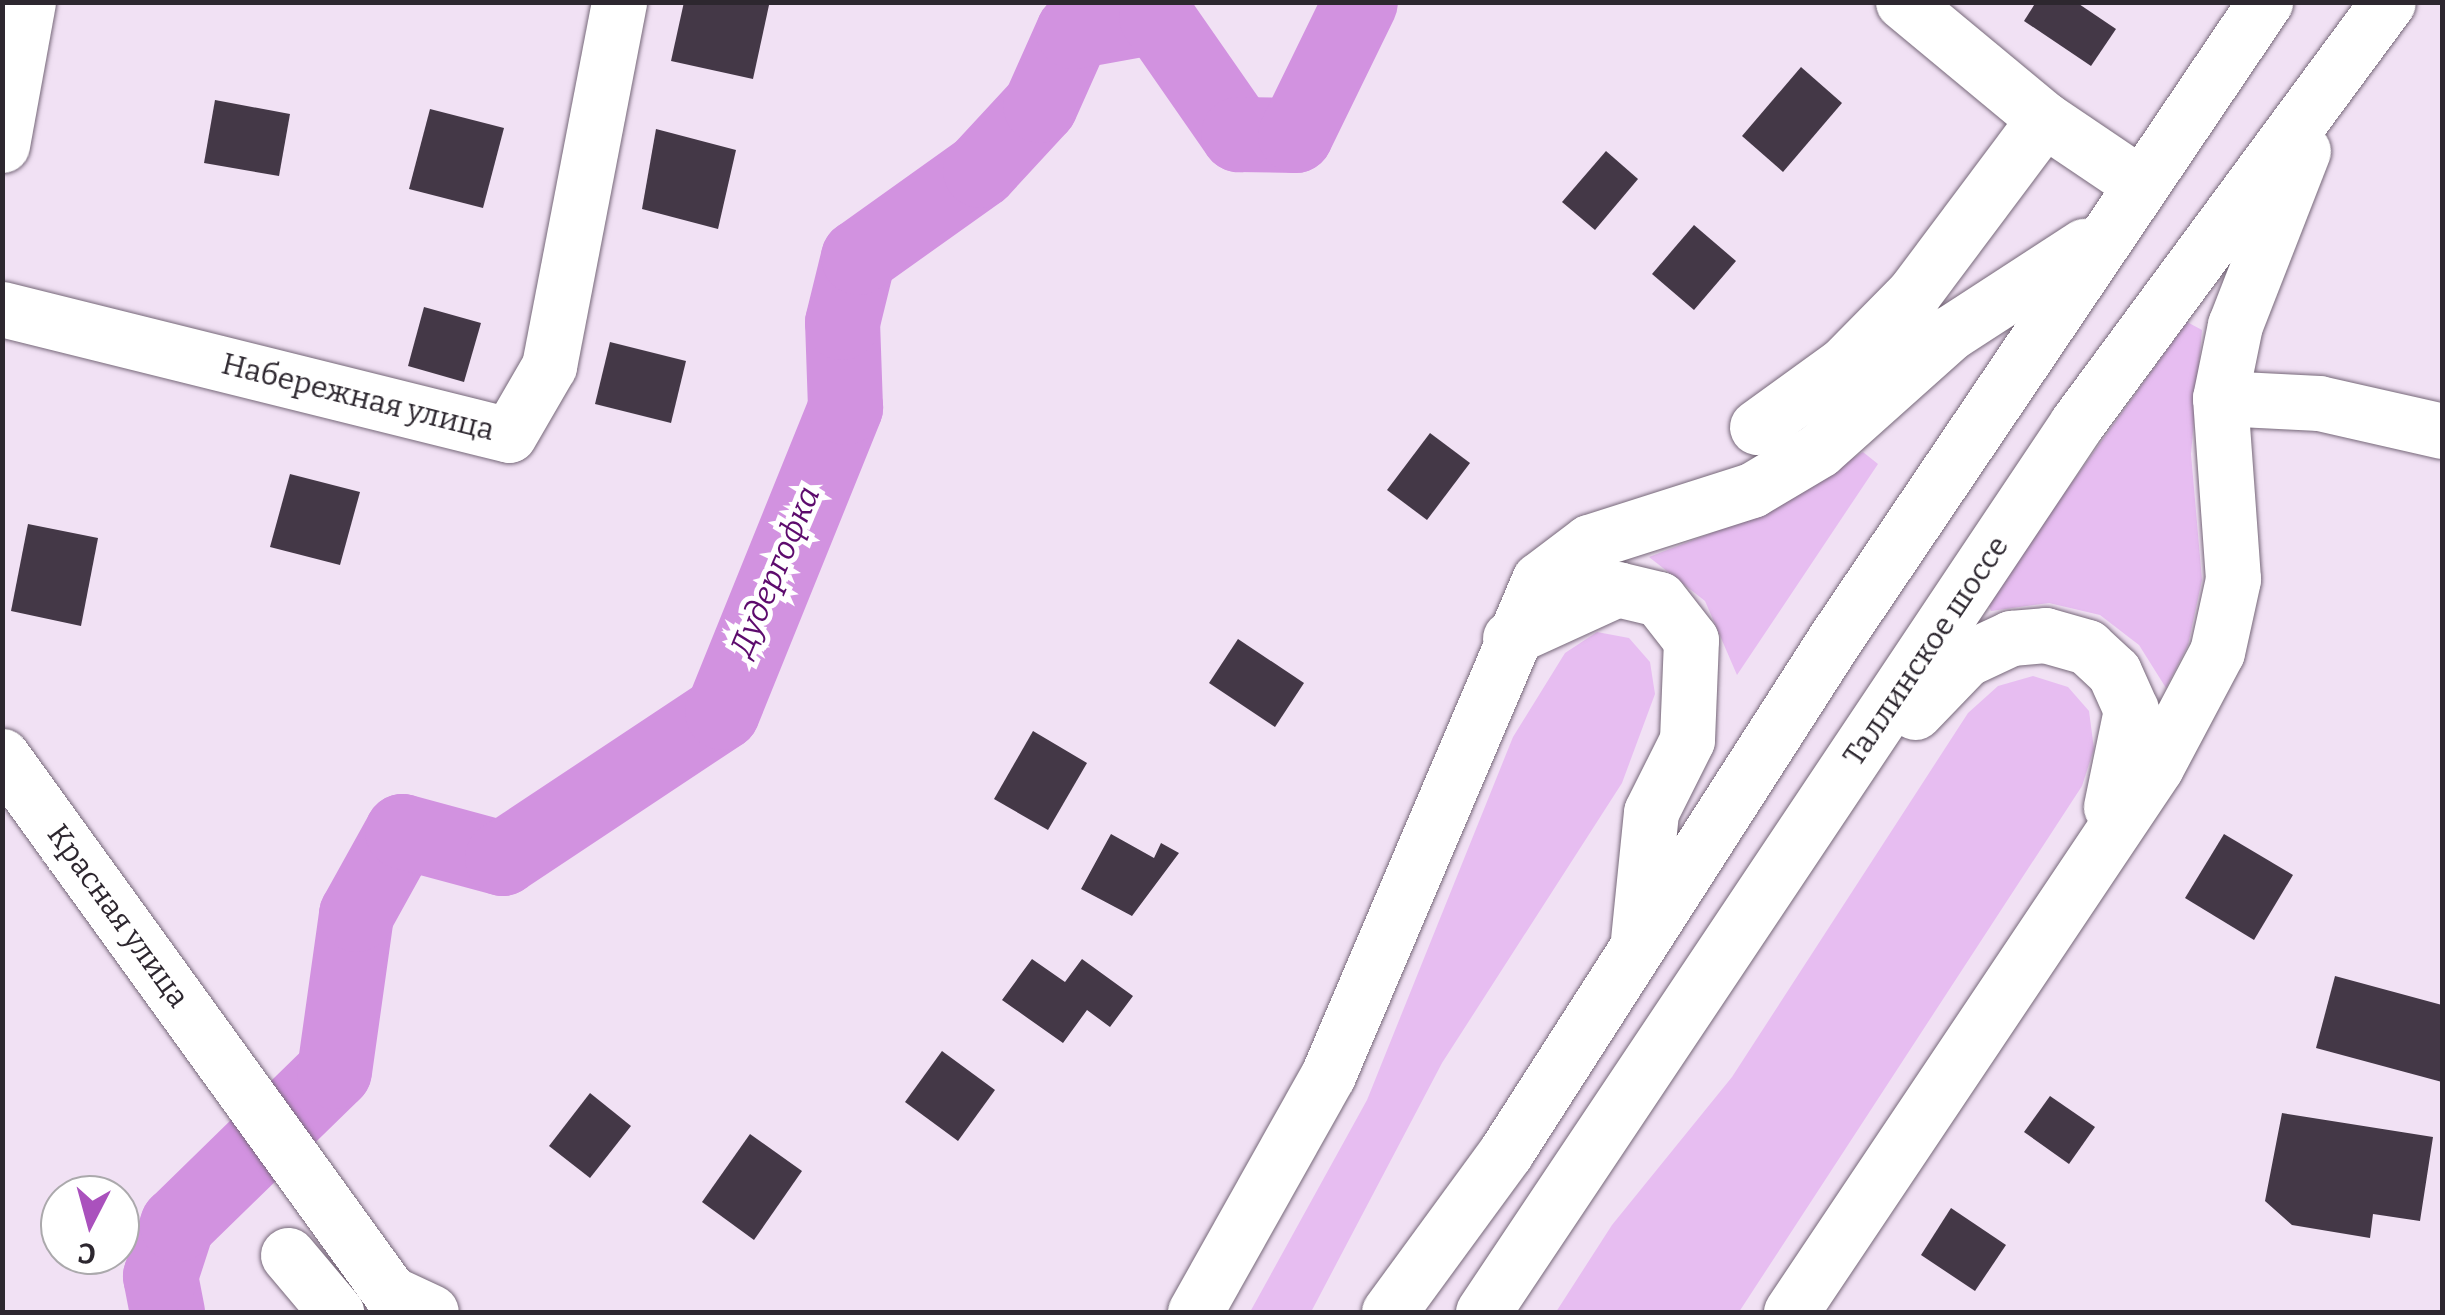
<!DOCTYPE html>
<meta charset="utf-8">
<style>
body{margin:0}
#map{position:relative;width:2445px;height:1315px;overflow:hidden;background:#f1e1f4;font-family:Bitter,serif}
div>[style]{position:absolute}
.green>*{inset:0;background:#e7bdf1}
.water>*{inset:0;background:#d292e0}
.river>*{height:75px;margin:-37.5px;padding:0 37.5px;transform-origin:37.5px;border-radius:37.5px;background:#d292e0}
.building>*{inset:0;background:#443847}
.roads{filter:drop-shadow(0 0 2px #766879) drop-shadow(0 0 2px #766879)}
.minor>*{height:55px;margin:-27.5px;padding:0 27.5px;transform-origin:27.5px;border-radius:27.5px;background:#fff}
.major>*{height:55px;margin:-27.5px;padding:0 27.5px;transform-origin:27.5px;border-radius:27.5px;background:#fff}
span{translate:-50% -50%;white-space:nowrap;text-align:center;line-height:1.15;-webkit-text-stroke:10px #fff;paint-order:stroke}
.street-label{font-size:30px;color:#2d272f}
.water-label{font-size:32px;color:#5d0b6d;font-style:italic}
.frame{position:absolute;inset:0;border:5px solid #2d272f;pointer-events:none}
.north{position:absolute;left:40px;top:1175px;width:100px;height:100px;box-sizing:border-box;background:#fff;border:2px solid #aba9ac;border-radius:50%;rotate:186deg;font-size:28px;font-weight:700;line-height:40px;text-align:center;color:#2d272f}
.north::after{content:'';display:block;margin:auto;width:35px;height:45px;background:#aa51bd;clip-path:polygon(50% 0,100% 100%,50% 72%,0 100%)}
</style>
<div id="map">
<div class="green">
<i style="clip-path:polygon(2187px 322px,2202px 330px,2191px 454px,2202px 580px,2188px 645px,2166px 688px,2139px 645px,2100px 615px,2049px 603px,1991px 611px,1987px 601px)"></i>
<i style="clip-path:polygon(1863px 452px,1878px 464px,1737px 675px,1705px 601px,1649px 557px,1761px 514px)"></i>
<i style="clip-path:polygon(1597px 632px,1629px 638px,1650px 662px,1655px 694px,1622px 783px,1442px 1063px,1311px 1312px,1250px 1312px,1367px 1100px,1513px 737px,1565px 653px)"></i>
<i style="clip-path:polygon(2033px 676px,2068px 687px,2089px 711px,2094px 749px,2082px 786px,1739px 1312px,1556px 1312px,1612px 1225px,1732px 1077px,1968px 713px,1998px 686px)"></i>
</div>
<div class="water">
<i style="clip-path:polygon(224px 1133px,256px 1178px,196px 1243px,179px 1289px,183px 1312px,147px 1312px,144px 1244px)"></i>
</div>
<div class="river">
<i style="left:167px;top:1312px;width:37px;rotate:-101deg"></i>
<i style="left:160px;top:1276px;width:55px;rotate:-71.9deg"></i>
<i style="left:177px;top:1224px;width:219px;rotate:-44.3deg"></i>
<i style="left:334px;top:1071px;width:159px;rotate:-82deg"></i>
<i style="left:356px;top:914px;width:95px;rotate:-61deg"></i>
<i style="left:402px;top:831px;width:104px;rotate:15.1deg"></i>
<i style="left:502px;top:858px;width:264px;rotate:-33.6deg"></i>
<i style="left:722px;top:712px;width:329px;rotate:-68deg"></i>
<i style="left:845px;top:407px;width:85px;rotate:-92deg"></i>
<i style="left:842px;top:322px;width:67px;rotate:-76.2deg"></i>
<i style="left:858px;top:257px;width:150px;rotate:-35.5deg"></i>
<i style="left:980px;top:170px;width:88px;rotate:-47.3deg"></i>
<i style="left:1040px;top:105px;width:81px;rotate:-66deg"></i>
<i style="left:1073px;top:31px;width:84px;rotate:-10.2deg"></i>
<i style="left:1156px;top:16px;width:144px;rotate:55.2deg"></i>
<i style="left:1238px;top:134px;width:57px;rotate:1deg"></i>
<i style="left:1295px;top:135px;width:148px;rotate:-64deg"></i>
</div>
<div class="building">
<i style="clip-path:polygon(684px 2px,769px 5px,753px 79px,671px 61px)"></i>
<i style="clip-path:polygon(2036px 2px,2076px 2px,2116px 29px,2091px 66px,2024px 21px)"></i>
<i style="clip-path:polygon(1801px 67px,1842px 103px,1783px 172px,1742px 136px)"></i>
<i style="clip-path:polygon(215px 100px,290px 114px,279px 176px,204px 163px)"></i>
<i style="clip-path:polygon(430px 109px,504px 128px,483px 208px,409px 189px)"></i>
<i style="clip-path:polygon(656px 129px,736px 150px,718px 229px,642px 209px)"></i>
<i style="clip-path:polygon(1606px 151px,1638px 179px,1595px 230px,1562px 202px)"></i>
<i style="clip-path:polygon(1694px 225px,1736px 261px,1694px 310px,1652px 274px)"></i>
<i style="clip-path:polygon(424px 307px,481px 323px,464px 382px,408px 366px)"></i>
<i style="clip-path:polygon(610px 342px,686px 361px,671px 423px,595px 404px)"></i>
<i style="clip-path:polygon(1430px 433px,1470px 463px,1427px 520px,1387px 490px)"></i>
<i style="clip-path:polygon(290px 474px,360px 492px,340px 565px,270px 547px)"></i>
<i style="clip-path:polygon(28px 524px,98px 538px,81px 626px,11px 611px)"></i>
<i style="clip-path:polygon(1238px 639px,1304px 683px,1275px 727px,1209px 683px)"></i>
<i style="clip-path:polygon(1033px 731px,1087px 763px,1048px 830px,994px 799px)"></i>
<i style="clip-path:polygon(1111px 834px,1154px 858px,1161px 843px,1179px 853px,1132px 916px,1081px 889px)"></i>
<i style="clip-path:polygon(2224px 834px,2293px 875px,2254px 940px,2185px 898px)"></i>
<i style="clip-path:polygon(1032px 959px,1065px 982px,1082px 959px,1133px 996px,1110px 1027px,1087px 1010px,1063px 1043px,1002px 1000px)"></i>
<i style="clip-path:polygon(2335px 976px,2442px 1005px,2442px 1082px,2316px 1048px)"></i>
<i style="clip-path:polygon(942px 1051px,995px 1090px,958px 1141px,905px 1102px)"></i>
<i style="clip-path:polygon(590px 1093px,631px 1126px,590px 1178px,549px 1146px)"></i>
<i style="clip-path:polygon(2050px 1096px,2095px 1127px,2069px 1164px,2024px 1132px)"></i>
<i style="clip-path:polygon(2282px 1113px,2433px 1137px,2420px 1221px,2373px 1214px,2370px 1238px,2292px 1225px,2265px 1201px)"></i>
<i style="clip-path:polygon(750px 1134px,802px 1171px,754px 1240px,702px 1202px)"></i>
<i style="clip-path:polygon(1951px 1208px,2006px 1245px,1975px 1291px,1921px 1255px)"></i>
</div>
<div class="roads">
<div class="minor">
<i style="left:1903px;top:2px;width:183px;rotate:39.7deg"></i>
<i style="left:2044px;top:119px;width:115px;rotate:34deg"></i>
<i style="left:2px;top:145px;width:145px;rotate:-79.7deg"></i>
<i style="left:2px;top:309px;width:522px;rotate:13.96deg"></i>
<i style="left:509px;top:435px;width:80px;rotate:-59.9deg"></i>
<i style="left:549px;top:366px;width:371px;rotate:-79.1deg"></i>
<i style="left:2220px;top:398px;width:99px;rotate:2.9deg"></i>
<i style="left:2319px;top:403px;width:126px;rotate:12.8deg"></i>
<i style="left:1757px;top:427px;width:107px;rotate:-35.9deg"></i>
<i style="left:1844px;top:364px;width:100px;rotate:-45.4deg"></i>
<i style="left:1914px;top:293px;width:217px;rotate:-53.2deg"></i>
<i style="left:2px;top:756px;width:663px;rotate:54.15deg"></i>
<i style="left:390px;top:1293px;width:45px;rotate:24.9deg"></i>
<i style="left:288px;top:1255px;width:75px;rotate:49.9deg"></i>
</div>
<div class="major">
<i style="left:1510px;top:638px;width:118px;rotate:-24.6deg"></i>
<i style="left:1617px;top:589px;width:43px;rotate:13.4deg"></i>
<i style="left:1659px;top:599px;width:52px;rotate:52deg"></i>
<i style="left:1691px;top:640px;width:100px;rotate:92.3deg"></i>
<i style="left:1687px;top:740px;width:80px;rotate:116.6deg"></i>
<i style="left:1651px;top:812px;width:128px;rotate:95.8deg"></i>
<i style="left:1915px;top:712px;width:74px;rotate:-46.1deg"></i>
<i style="left:1966px;top:659px;width:50px;rotate:-25deg"></i>
<i style="left:2011px;top:638px;width:34px;rotate:-5deg"></i>
<i style="left:2045px;top:635px;width:44px;rotate:15.9deg"></i>
<i style="left:2087px;top:647px;width:37px;rotate:43deg"></i>
<i style="left:2114px;top:672px;width:42px;rotate:65.9deg"></i>
<i style="left:2131px;top:710px;width:99px;rotate:101.7deg"></i>
<i style="left:1195px;top:1312px;width:272px;rotate:-60.7deg"></i>
<i style="left:1328px;top:1075px;width:538px;rotate:-66.91deg"></i>
<i style="left:1539px;top:580px;width:63px;rotate:-37.2deg"></i>
<i style="left:1589px;top:542px;width:171px;rotate:-17.7deg"></i>
<i style="left:1752px;top:490px;width:78px;rotate:-30.8deg"></i>
<i style="left:1819px;top:450px;width:176px;rotate:-41.8deg"></i>
<i style="left:1950px;top:333px;width:160px;rotate:-33deg"></i>
<i style="left:1389px;top:1312px;width:198px;rotate:-53.8deg"></i>
<i style="left:1506px;top:1152px;width:609px;rotate:-57.33deg"></i>
<i style="left:1835px;top:639px;width:769px;rotate:-55.98deg"></i>
<i style="left:1483px;top:1312px;width:1069px;rotate:-56.25deg"></i>
<i style="left:2077px;top:423px;width:523px;rotate:-53.55deg"></i>
<i style="left:1791px;top:1312px;width:656px;rotate:-56.19deg"></i>
<i style="left:2156px;top:767px;width:130px;rotate:-62.1deg"></i>
<i style="left:2217px;top:652px;width:75px;rotate:-77.6deg"></i>
<i style="left:2233px;top:579px;width:181px;rotate:-94.1deg"></i>
<i style="left:2220px;top:398px;width:75px;rotate:-78.4deg"></i>
<i style="left:2235px;top:325px;width:187px;rotate:-68.7deg"></i>
</div>
</div>
<div class="street-label">
<span style="left:358px;top:397px;rotate:14deg">Набережная улица</span>
<span style="left:1926px;top:651px;rotate:-56deg">Таллинское шоссе</span>
<span style="left:118px;top:916px;rotate:54deg">Красная улица</span>
</div>
<div class="water-label">
<span style="left:775px;top:571px;rotate:-67deg">Дудергофка</span>
</div>
<div class="frame"></div>
<div class="north">С</div>
</div>
